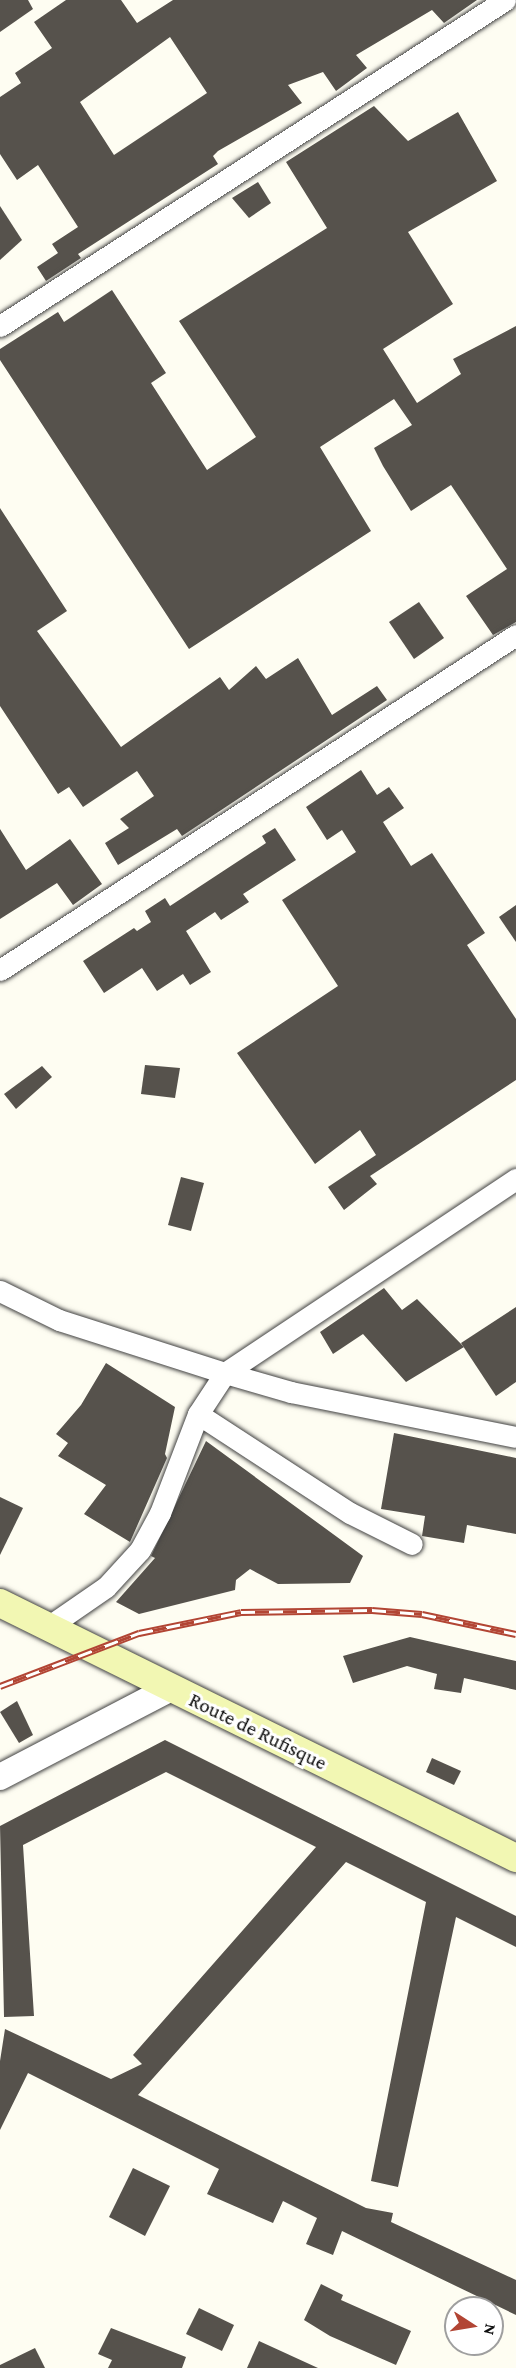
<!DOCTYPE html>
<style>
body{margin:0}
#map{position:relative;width:516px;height:2368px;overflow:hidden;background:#fefdf2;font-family:"Crimson Pro",serif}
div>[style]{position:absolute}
.building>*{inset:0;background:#56524c}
.roads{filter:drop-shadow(0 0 2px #424242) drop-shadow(0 0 2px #424242)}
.minor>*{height:21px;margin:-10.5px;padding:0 10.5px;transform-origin:10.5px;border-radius:10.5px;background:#fff}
.tertiary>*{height:26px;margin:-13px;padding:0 13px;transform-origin:13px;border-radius:13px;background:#fff}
.secondary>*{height:28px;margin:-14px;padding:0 14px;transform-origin:14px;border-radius:14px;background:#f2f7b3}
.rail>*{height:7px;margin-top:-3.5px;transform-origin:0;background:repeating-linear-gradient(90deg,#fff 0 14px,#b24534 0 28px);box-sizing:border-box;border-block:2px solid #b24534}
span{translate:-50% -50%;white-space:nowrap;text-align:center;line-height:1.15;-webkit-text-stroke:6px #fff;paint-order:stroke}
.street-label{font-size:21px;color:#0f0f0f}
.north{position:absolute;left:444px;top:2296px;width:60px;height:60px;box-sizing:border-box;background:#fff;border:2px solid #9f9f9f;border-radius:50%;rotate:102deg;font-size:16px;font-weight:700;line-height:24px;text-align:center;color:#0f0f0f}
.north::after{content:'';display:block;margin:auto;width:21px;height:27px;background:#b24534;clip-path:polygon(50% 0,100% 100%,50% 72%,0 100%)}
</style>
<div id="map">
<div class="building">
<i style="clip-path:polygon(0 0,28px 0,33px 9px,0 32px)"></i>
<i style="clip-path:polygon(evenodd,66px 0,121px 0,137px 23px,173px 0,477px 0,444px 23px,432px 10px,356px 55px,367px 68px,336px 91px,323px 72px,288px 85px,302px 103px,218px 151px,213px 156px,218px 164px,78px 254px,81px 258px,46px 281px,37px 267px,58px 253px,52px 244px,78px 227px,38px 165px,17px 180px,0 154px,0 97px,21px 83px,15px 73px,52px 48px,34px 22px,66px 0,170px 37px,207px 93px,114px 155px,80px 102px,170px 37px)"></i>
<i style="clip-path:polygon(374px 106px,408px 141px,458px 112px,497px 181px,408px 232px,453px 304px,383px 349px,417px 403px,461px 374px,453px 359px,516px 326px,516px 622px,493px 635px,466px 596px,507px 569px,451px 485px,411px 511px,383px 466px,374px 448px,412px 425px,394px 399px,320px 447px,371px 531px,189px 649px,0 360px,0 349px,58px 312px,64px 322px,112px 290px,166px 373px,151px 383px,207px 470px,256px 437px,179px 321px,327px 228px,286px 162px)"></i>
<i style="clip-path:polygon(258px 182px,271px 203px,249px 218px,232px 198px)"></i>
<i style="clip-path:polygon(0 206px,22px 240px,0 260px)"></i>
<i style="clip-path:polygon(0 508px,67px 611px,37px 631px,121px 747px,220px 677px,229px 690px,256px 666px,266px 679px,298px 658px,332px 715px,377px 686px,387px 700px,182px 836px,177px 829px,118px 865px,105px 843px,129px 828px,120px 819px,154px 796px,137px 771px,83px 807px,69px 787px,58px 794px,0 706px)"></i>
<i style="clip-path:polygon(419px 602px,444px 638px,414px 659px,389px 622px)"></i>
<i style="clip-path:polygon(361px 770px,377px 795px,389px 787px,404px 808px,383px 822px,411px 866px,432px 853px,485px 933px,467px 945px,516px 1019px,516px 1080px,370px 1176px,377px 1184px,344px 1210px,328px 1187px,376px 1155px,360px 1130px,315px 1164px,237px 1053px,338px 986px,282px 900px,356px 852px,342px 830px,327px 840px,306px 807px)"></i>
<i style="clip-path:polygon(275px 828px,296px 860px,243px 894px,249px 902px,221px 920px,215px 912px,186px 931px,211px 972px,190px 985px,183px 974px,157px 991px,142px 968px,104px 993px,83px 961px,134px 928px,137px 931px,151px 922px,145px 911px,165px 898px,170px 906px,266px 843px,262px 836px)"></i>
<i style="clip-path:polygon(0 829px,26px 870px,70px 839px,102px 884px,73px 905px,57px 883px,0 919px)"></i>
<i style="clip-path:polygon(516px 905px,516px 942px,499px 917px)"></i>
<i style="clip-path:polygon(145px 1065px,180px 1068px,175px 1098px,141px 1094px)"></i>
<i style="clip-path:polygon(42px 1066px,52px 1077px,16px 1109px,4px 1094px)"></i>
<i style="clip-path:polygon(181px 1177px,204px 1183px,191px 1231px,168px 1225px)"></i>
<i style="clip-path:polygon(384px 1288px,402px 1310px,417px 1299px,464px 1347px,406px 1382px,363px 1334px,333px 1354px,320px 1332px)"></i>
<i style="clip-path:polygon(516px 1307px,516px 1382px,496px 1396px,461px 1343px)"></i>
<i style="clip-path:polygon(106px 1363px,175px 1407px,165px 1454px,167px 1458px,130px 1542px,84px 1514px,106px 1485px,58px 1456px,68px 1443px,56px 1434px,81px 1405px)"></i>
<i style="clip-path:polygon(394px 1433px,516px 1458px,516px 1534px,467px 1525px,464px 1543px,422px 1536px,425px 1516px,381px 1509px)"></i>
<i style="clip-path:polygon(206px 1441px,363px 1556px,350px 1583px,278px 1584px,250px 1569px,236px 1580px,235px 1590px,139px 1614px,116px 1602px,155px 1558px,151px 1556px)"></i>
<i style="clip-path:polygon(0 1497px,23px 1508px,0 1555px)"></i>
<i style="clip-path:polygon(410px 1637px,516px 1661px,516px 1690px,464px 1678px,461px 1693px,434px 1689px,437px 1674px,407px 1666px,353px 1683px,343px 1656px)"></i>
<i style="clip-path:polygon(17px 1701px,33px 1735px,19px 1743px,0 1712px)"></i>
<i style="clip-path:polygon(165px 1740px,516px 1916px,516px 1947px,456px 1917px,398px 2187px,371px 2181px,426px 1902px,346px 1862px,138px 2095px,366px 2208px,393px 2213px,391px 2222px,516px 2280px,516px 2315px,342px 2231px,333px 2255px,306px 2244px,317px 2218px,283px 2201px,273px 2223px,207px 2194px,219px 2169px,28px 2073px,0 2130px,0 2061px,5px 2029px,111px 2079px,142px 2064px,133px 2055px,316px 1847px,166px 1772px,23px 1845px,34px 2016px,4px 2017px,0 1826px)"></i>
<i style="clip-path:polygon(432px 1758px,461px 1771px,454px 1785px,426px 1772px)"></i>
<i style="clip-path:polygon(133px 2168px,170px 2186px,145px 2236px,109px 2217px)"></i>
<i style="clip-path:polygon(321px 2284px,343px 2295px,341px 2300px,411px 2331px,396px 2365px,330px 2336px,304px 2320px)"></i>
<i style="clip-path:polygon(199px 2308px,234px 2325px,222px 2351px,186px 2334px)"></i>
<i style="clip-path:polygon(111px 2328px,186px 2357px,182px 2368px,108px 2368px,112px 2360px,98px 2354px)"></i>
<i style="clip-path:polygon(259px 2341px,318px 2368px,247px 2368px)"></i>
<i style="clip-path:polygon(35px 2348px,45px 2368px,0 2368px,0 2365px)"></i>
</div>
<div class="roads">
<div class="minor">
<i style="left:0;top:326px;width:601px;rotate:-32.84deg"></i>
<i style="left:0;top:970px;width:615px;rotate:-32.99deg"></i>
<i style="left:0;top:1291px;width:66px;rotate:26.2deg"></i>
<i style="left:59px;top:1320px;width:174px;rotate:17.7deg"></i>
<i style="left:225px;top:1373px;width:69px;rotate:16.1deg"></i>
<i style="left:291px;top:1392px;width:229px;rotate:11.3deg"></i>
<i style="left:198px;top:1414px;width:181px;rotate:33.1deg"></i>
<i style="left:350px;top:1513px;width:69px;rotate:26.6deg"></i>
<i style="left:48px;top:1627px;width:70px;rotate:-34.6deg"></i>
<i style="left:106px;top:1587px;width:50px;rotate:-47.4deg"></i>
<i style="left:140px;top:1550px;width:42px;rotate:-61.6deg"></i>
<i style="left:160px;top:1513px;width:106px;rotate:-69deg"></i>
<i style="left:198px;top:1414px;width:49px;rotate:-56.6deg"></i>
<i style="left:225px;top:1373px;width:350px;rotate:-33.7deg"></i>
</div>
<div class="tertiary">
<i style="left:0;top:1777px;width:193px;rotate:-27.5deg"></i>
</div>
<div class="secondary">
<i style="left:0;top:1603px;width:576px;rotate:26.3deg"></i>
</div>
</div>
<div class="rail">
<i style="left:0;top:1686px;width:149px;rotate:-20.9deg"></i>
<i style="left:139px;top:1633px;width:104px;rotate:-11.6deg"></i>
<i style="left:241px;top:1612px;width:131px;rotate:-0.9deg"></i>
<i style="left:372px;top:1610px;width:50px;rotate:4.6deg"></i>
<i style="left:422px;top:1614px;width:96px;rotate:12deg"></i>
</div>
<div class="street-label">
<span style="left:258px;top:1731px;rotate:26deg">Route de Rufisque</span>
</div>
<div class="north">N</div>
</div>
